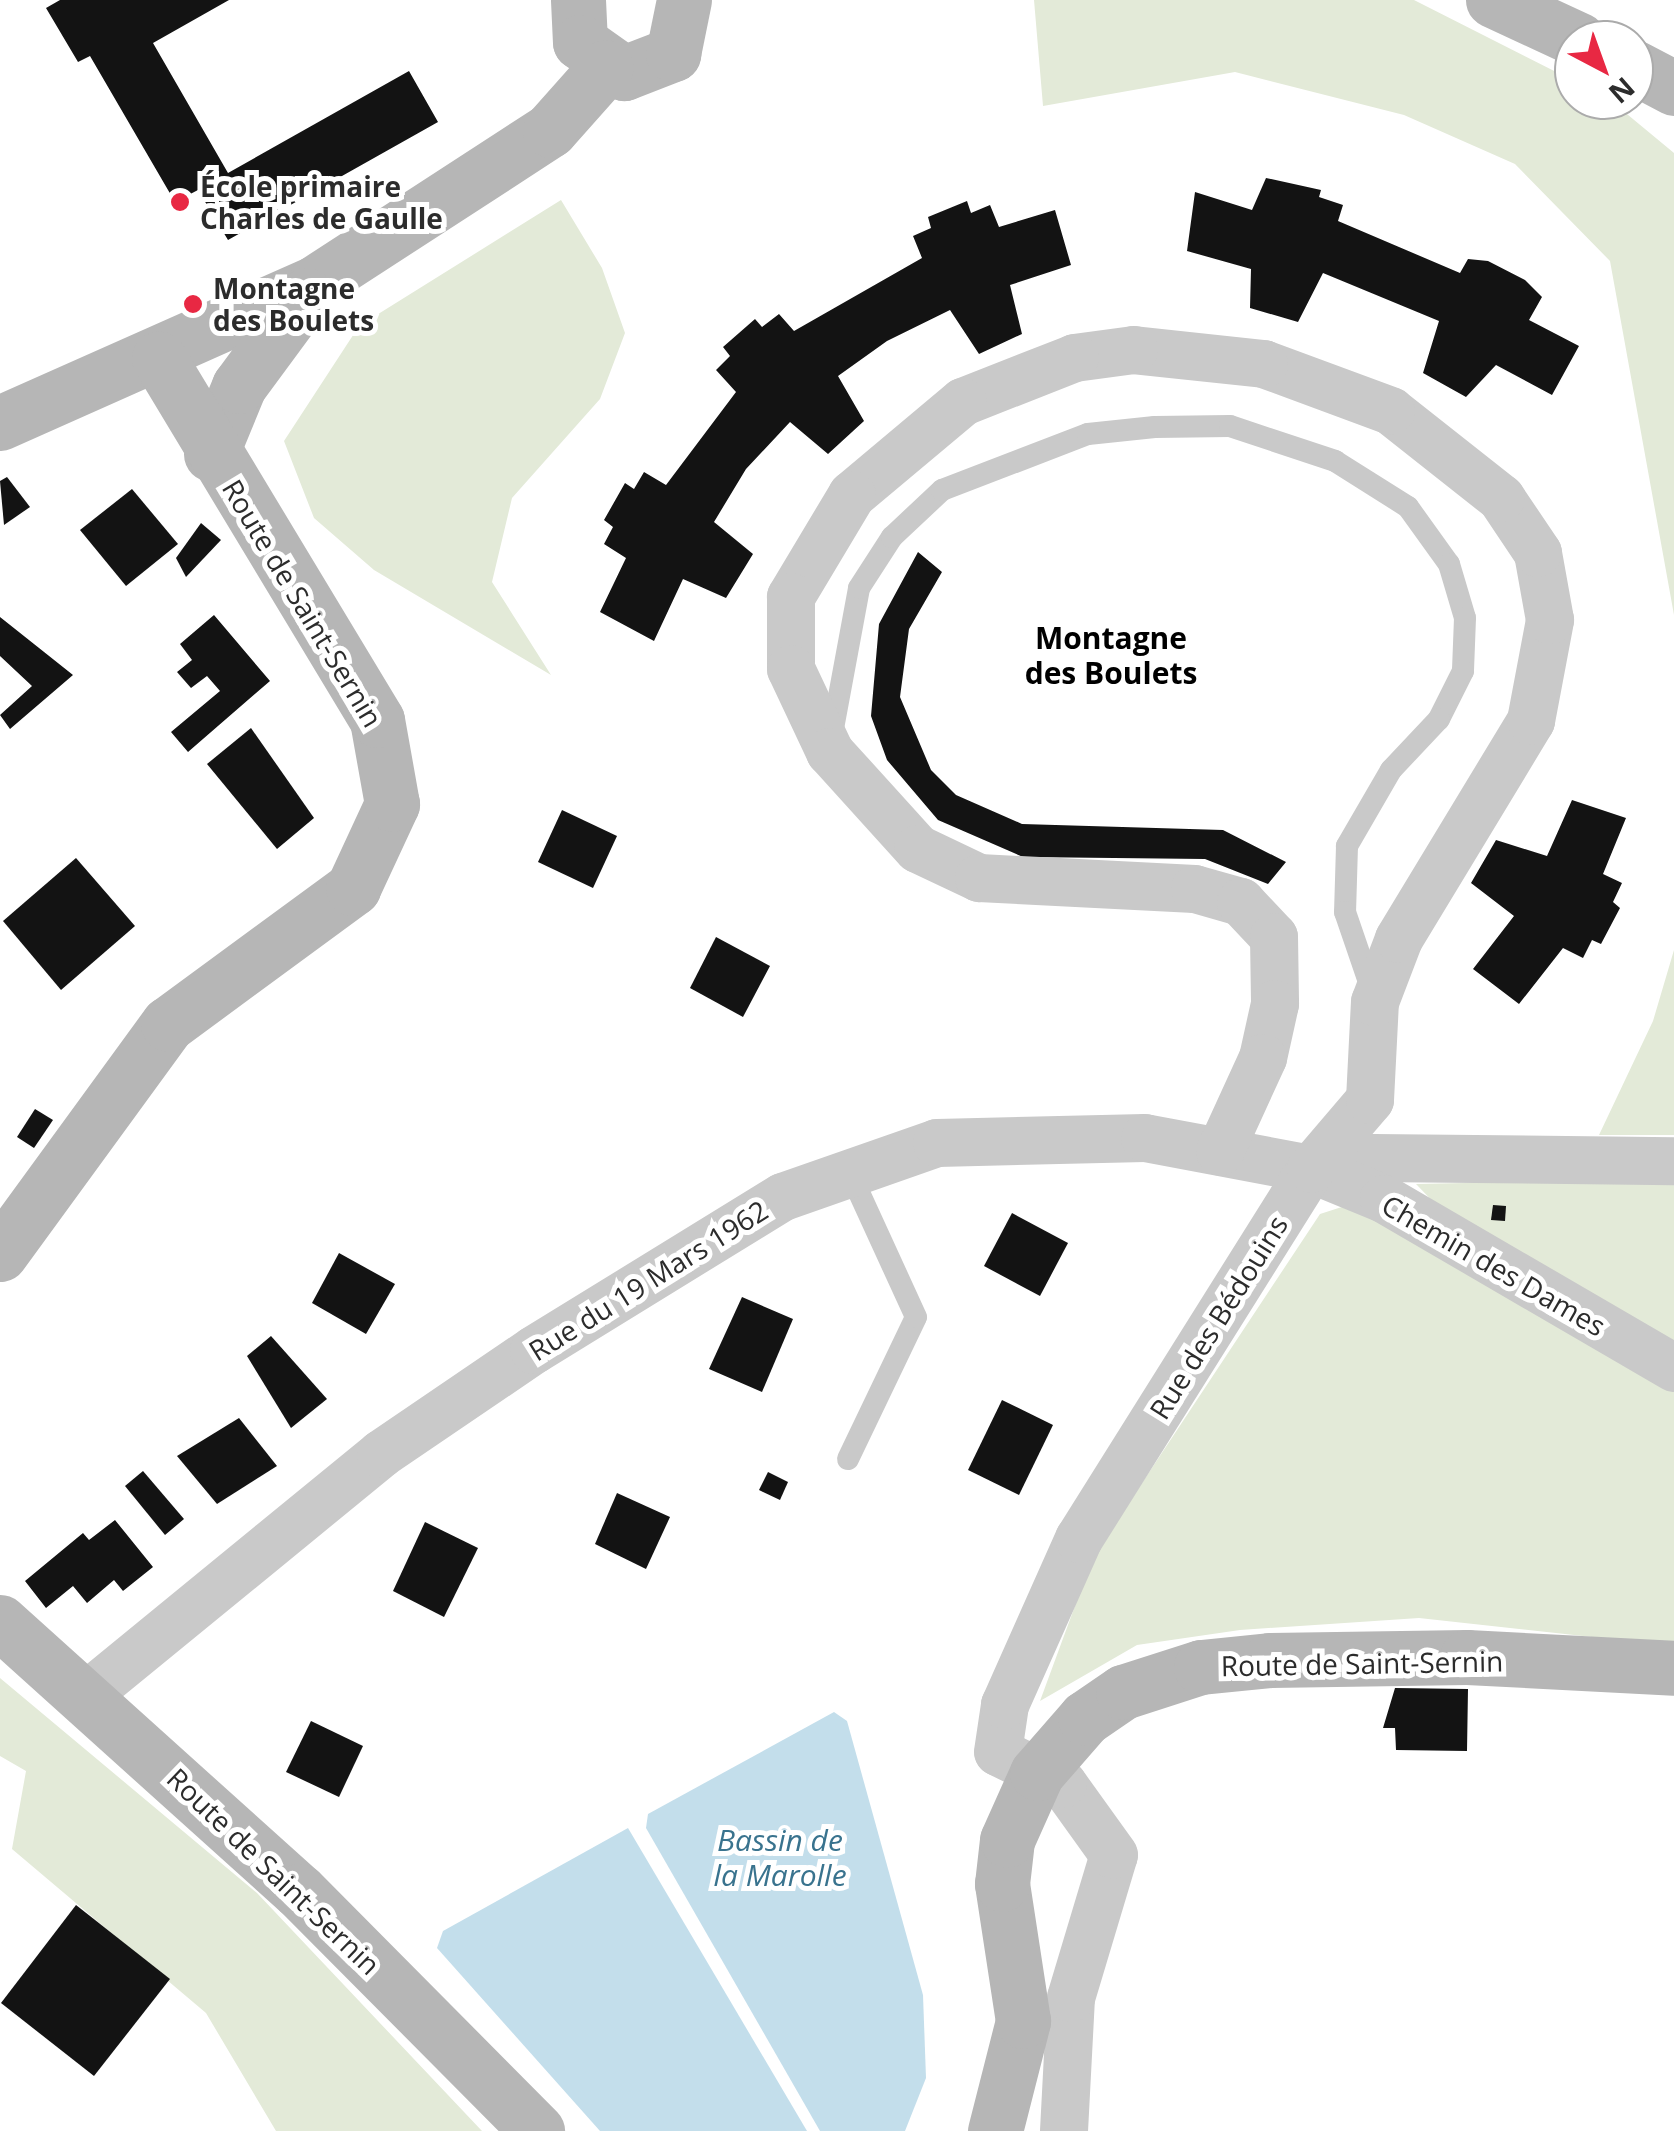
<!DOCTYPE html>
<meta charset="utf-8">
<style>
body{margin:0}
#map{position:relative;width:1674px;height:2131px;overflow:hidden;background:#fff;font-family:"Open Sans",sans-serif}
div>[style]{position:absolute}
.green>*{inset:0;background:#e3ead8}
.water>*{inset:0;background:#c3deeb}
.building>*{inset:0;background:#131313}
.lane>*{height:22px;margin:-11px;padding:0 11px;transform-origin:11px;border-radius:11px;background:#c9c9c9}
.street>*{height:48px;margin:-24px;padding:0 24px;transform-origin:24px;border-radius:24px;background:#c9c9c9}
.secondary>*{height:55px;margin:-27.5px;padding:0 27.5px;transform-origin:27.5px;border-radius:27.5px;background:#b6b6b6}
.dots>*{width:28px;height:28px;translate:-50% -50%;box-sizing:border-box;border:5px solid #fff;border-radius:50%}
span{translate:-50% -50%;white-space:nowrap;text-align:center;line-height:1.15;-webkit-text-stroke:10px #fff;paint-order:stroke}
.poi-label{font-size:28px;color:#2c2c2c;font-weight:700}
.left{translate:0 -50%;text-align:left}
.street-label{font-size:28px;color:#2c2c2c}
.neighbourhood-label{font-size:30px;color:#000;font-weight:700}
.water-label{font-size:30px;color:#39738e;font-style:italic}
.north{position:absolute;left:1554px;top:20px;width:100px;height:100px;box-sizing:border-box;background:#fff;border:2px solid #ababab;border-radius:50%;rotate:139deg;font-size:28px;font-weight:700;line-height:40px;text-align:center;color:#2c2c2c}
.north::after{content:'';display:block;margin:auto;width:35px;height:45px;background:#e82843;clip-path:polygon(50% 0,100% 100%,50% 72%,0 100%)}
</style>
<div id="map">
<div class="green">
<i style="clip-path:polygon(1034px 0,1414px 0,1574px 81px,1574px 100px,1610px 100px,1674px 153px,1674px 615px,1610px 261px,1515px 164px,1404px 115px,1235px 72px,1043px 106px)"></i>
<i style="clip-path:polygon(561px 200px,602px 268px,625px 333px,600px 399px,512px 498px,492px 582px,551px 675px,374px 570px,314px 518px,284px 441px,359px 326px)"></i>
<i style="clip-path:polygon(1674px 950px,1674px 1135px,1599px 1135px,1653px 1021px)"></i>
<i style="clip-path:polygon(1674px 1179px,1674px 1341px,1441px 1210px,1416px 1184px)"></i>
<i style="clip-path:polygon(1348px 1205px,1674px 1391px,1674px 1646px,1419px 1618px,1240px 1630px,1137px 1645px,1040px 1701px,1093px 1557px,1320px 1214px)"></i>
<i style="clip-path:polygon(0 1678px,257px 1893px,482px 2131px,276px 2131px,206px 2013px,12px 1849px,26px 1771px,0 1756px)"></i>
</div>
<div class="water">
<i style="clip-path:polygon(834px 1712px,847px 1721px,923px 1995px,926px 2078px,905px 2131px,820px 2131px,646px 1828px,648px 1814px)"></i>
<i style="clip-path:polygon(628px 1828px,807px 2131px,600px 2131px,437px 1948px,443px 1931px)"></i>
</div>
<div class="building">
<i style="clip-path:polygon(60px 0,229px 0,153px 43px,228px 173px,409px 71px,438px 122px,228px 240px,198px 190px,175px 202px,90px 56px,78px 62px,46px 8px)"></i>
<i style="clip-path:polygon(1266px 178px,1321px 190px,1319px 197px,1343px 205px,1338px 221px,1460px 273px,1468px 259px,1488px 261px,1525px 280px,1542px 297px,1529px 320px,1579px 346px,1552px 395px,1496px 365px,1466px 397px,1423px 373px,1439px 321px,1323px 273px,1298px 322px,1250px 308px,1251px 269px,1187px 251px,1195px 192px,1252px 210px)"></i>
<i style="clip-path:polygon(967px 201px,971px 213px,990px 205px,999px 227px,1055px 210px,1071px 265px,1010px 285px,1022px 334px,979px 354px,950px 310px,887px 341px,838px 376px,864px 421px,828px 454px,790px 422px,746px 469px,714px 522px,753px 554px,726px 598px,683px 579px,654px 641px,600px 612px,626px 558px,604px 544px,613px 527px,604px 520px,625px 483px,634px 489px,644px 472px,666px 485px,736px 392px,716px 370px,730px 356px,723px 347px,755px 319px,762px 327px,779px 314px,794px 331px,922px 258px,913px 236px,931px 228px,928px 217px)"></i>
<i style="clip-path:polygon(7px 477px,30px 507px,4px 525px,0 481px)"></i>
<i style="clip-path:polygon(132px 489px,178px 544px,126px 586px,80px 530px)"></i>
<i style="clip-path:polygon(201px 523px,221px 540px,186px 577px,176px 558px)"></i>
<i style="clip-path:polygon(918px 552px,942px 572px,909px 629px,900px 697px,931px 770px,956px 795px,1022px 824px,1223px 830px,1286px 862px,1268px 884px,1205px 859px,1023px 857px,938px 820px,887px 760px,871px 716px,879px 624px)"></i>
<i style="clip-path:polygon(214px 615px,270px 681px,188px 752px,171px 732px,220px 691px,207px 676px,191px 688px,177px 672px,192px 660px,180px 644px)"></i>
<i style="clip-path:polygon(0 617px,73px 675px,10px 729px,0 715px,32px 686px,0 656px)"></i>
<i style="clip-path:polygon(251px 728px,314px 818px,277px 849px,207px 764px)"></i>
<i style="clip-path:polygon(1572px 800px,1626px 818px,1603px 874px,1622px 883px,1613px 902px,1620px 908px,1601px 944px,1592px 940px,1583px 958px,1563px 948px,1519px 1004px,1473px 969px,1514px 916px,1471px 883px,1496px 840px,1547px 856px)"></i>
<i style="clip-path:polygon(562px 810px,617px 836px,593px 888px,538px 862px)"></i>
<i style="clip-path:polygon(76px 858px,135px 926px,61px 990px,3px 921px)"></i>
<i style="clip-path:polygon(716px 937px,770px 966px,743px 1017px,690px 988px)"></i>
<i style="clip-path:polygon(35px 1109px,53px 1120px,34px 1148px,17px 1137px)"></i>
<i style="clip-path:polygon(1493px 1205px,1506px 1206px,1505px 1221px,1491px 1220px)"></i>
<i style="clip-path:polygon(1012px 1213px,1068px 1243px,1040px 1296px,984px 1266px)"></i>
<i style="clip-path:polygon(339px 1253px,395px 1284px,366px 1334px,312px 1303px)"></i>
<i style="clip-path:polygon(742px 1297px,793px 1319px,762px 1392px,709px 1369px)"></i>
<i style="clip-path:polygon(271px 1336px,327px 1399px,291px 1428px,247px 1356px)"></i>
<i style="clip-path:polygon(1002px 1400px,1053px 1425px,1019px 1495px,968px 1470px)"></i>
<i style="clip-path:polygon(239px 1418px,277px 1466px,217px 1504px,177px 1456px)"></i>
<i style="clip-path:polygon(143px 1471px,184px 1519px,165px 1535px,125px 1486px)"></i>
<i style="clip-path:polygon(768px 1472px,788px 1482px,780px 1500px,759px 1490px)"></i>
<i style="clip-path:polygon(617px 1493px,670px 1517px,646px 1569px,595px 1544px)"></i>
<i style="clip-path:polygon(115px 1520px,153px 1567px,123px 1591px,114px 1580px,87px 1603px,73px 1586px,46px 1608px,25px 1581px,83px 1533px,89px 1540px)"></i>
<i style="clip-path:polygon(425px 1522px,478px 1548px,444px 1617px,393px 1591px)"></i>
<i style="clip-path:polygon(1395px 1688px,1468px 1689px,1467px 1751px,1396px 1750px,1395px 1728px,1383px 1728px)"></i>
<i style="clip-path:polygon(311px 1721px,363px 1746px,339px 1797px,286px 1772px)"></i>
<i style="clip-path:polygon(76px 1905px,170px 1979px,94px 2076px,1px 2003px)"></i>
</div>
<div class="lane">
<i style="left:832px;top:734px;width:148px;rotate:-79.5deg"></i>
<i style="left:859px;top:588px;width:61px;rotate:-57.1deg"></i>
<i style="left:892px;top:537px;width:69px;rotate:-43.2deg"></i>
<i style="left:942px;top:490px;width:156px;rotate:-21deg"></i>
<i style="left:1088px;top:434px;width:67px;rotate:-6deg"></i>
<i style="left:1155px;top:427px;width:75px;rotate:-0.8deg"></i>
<i style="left:1230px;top:426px;width:111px;rotate:18.4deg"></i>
<i style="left:1335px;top:461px;width:86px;rotate:32.2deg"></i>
<i style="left:1408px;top:507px;width:70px;rotate:54.3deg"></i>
<i style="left:1449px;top:564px;width:56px;rotate:73.5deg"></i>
<i style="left:1465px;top:618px;width:53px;rotate:92.2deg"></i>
<i style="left:1463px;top:671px;width:54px;rotate:116.6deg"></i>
<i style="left:1439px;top:719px;width:70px;rotate:133.3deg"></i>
<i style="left:1391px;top:770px;width:88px;rotate:120.1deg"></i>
<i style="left:1347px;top:846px;width:66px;rotate:91.7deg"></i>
<i style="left:1345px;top:912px;width:87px;rotate:71.1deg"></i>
<i style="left:848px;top:1459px;width:157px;rotate:-64.4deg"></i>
<i style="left:916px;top:1317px;width:158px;rotate:-114.6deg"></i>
</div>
<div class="street">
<i style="left:1311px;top:1169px;width:63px;rotate:-10.1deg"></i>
<i style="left:1373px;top:1158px;width:301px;rotate:0.6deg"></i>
<i style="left:88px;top:1694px;width:379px;rotate:-39.3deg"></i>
<i style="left:381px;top:1454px;width:185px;rotate:-34.2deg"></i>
<i style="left:534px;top:1350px;width:292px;rotate:-31.6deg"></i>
<i style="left:783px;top:1197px;width:163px;rotate:-19.3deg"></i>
<i style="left:937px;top:1143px;width:208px;rotate:-1.4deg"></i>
<i style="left:1145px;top:1138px;width:169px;rotate:10.6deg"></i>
<i style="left:1311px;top:1169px;width:79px;rotate:22.3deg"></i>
<i style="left:1384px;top:1199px;width:336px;rotate:30.2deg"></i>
<i style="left:1064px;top:2131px;width:133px;rotate:-87deg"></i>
<i style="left:1071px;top:1998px;width:149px;rotate:-73.3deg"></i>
<i style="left:1114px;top:1855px;width:87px;rotate:-125.7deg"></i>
<i style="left:1063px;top:1784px;width:72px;rotate:-153.8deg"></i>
<i style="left:998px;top:1752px;width:48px;rotate:-81.5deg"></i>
<i style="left:1005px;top:1705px;width:182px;rotate:-66deg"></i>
<i style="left:1079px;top:1539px;width:437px;rotate:-57.9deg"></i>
<i style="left:1311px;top:1169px;width:91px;rotate:-49.5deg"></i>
<i style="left:1370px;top:1100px;width:98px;rotate:-87.1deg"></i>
<i style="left:1375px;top:1002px;width:67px;rotate:-69.1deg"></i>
<i style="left:1399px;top:939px;width:255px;rotate:-58.8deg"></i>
<i style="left:1531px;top:721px;width:103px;rotate:-79.3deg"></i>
<i style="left:1550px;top:620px;width:68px;rotate:-100.2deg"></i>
<i style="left:1538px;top:553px;width:66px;rotate:-123.9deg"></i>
<i style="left:1501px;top:498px;width:140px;rotate:-141.7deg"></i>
<i style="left:1391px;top:411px;width:135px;rotate:-159.7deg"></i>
<i style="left:1264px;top:364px;width:131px;rotate:-173.9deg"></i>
<i style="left:1134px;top:350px;width:60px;rotate:172.3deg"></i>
<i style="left:1075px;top:358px;width:120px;rotate:158.6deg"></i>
<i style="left:963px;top:402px;width:145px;rotate:140deg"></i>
<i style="left:852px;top:495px;width:119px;rotate:120.9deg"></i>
<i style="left:791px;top:597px;width:72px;rotate:90deg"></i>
<i style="left:791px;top:669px;width:92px;rotate:64.8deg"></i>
<i style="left:830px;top:752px;width:131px;rotate:47.8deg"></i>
<i style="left:918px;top:849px;width:68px;rotate:25.4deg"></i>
<i style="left:979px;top:878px;width:216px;rotate:2.9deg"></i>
<i style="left:1195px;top:889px;width:48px;rotate:15.8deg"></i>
<i style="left:1241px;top:902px;width:48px;rotate:46.7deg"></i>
<i style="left:1274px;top:937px;width:67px;rotate:89.1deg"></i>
<i style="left:1275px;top:1004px;width:55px;rotate:102.5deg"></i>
<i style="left:1263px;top:1058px;width:103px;rotate:114.6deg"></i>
</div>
<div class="secondary">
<i style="left:578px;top:0;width:42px;rotate:87.3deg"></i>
<i style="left:580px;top:42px;width:54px;rotate:35.2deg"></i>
<i style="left:624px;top:73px;width:53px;rotate:-21.2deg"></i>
<i style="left:673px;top:54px;width:55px;rotate:-78.5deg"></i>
<i style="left:1493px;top:0;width:95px;rotate:24.9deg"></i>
<i style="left:1634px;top:67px;width:45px;rotate:27.7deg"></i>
<i style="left:0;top:423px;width:346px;rotate:-24deg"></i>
<i style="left:316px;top:282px;width:279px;rotate:-33deg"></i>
<i style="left:550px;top:130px;width:84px;rotate:-48.4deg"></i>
<i style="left:211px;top:454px;width:74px;rotate:-67.6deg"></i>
<i style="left:239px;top:386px;width:113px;rotate:-53.6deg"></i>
<i style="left:0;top:1254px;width:285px;rotate:-53.9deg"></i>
<i style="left:168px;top:1024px;width:230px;rotate:-36.3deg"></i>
<i style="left:353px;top:888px;width:93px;rotate:-65.1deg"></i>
<i style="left:392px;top:804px;width:85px;rotate:-100.1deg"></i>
<i style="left:377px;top:720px;width:422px;rotate:-121.1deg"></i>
<i style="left:0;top:1622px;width:402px;rotate:42deg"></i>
<i style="left:299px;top:1891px;width:338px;rotate:45.2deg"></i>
<i style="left:995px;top:2131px;width:114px;rotate:-75.7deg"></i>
<i style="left:1023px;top:2021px;width:139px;rotate:-98.7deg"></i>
<i style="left:1002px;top:1884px;width:44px;rotate:-83.5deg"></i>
<i style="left:1007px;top:1840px;width:73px;rotate:-65.9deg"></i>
<i style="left:1037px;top:1773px;width:73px;rotate:-48.9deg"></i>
<i style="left:1085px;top:1718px;width:46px;rotate:-34.4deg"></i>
<i style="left:1123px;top:1692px;width:82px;rotate:-17.8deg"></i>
<i style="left:1201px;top:1667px;width:69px;rotate:-5.8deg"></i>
<i style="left:1270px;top:1660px;width:197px;rotate:-0.9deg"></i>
<i style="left:1467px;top:1657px;width:207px;rotate:3deg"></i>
</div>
<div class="dots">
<i style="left:180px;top:202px;background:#e82843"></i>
<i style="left:193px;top:304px;background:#e82843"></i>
</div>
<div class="poi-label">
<span class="left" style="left:200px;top:202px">École primaire<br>Charles de Gaulle</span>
<span class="left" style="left:213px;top:304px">Montagne<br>des Boulets</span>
</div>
<div class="street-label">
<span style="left:303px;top:603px;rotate:59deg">Route de Saint-Sernin</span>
<span style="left:1494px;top:1265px;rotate:30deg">Chemin des Dames</span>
<span style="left:648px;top:1280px;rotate:-32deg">Rue du 19 Mars 1962</span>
<span style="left:1218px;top:1317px;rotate:-58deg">Rue des Bédouins</span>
<span style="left:1362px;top:1663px;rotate:-1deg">Route de Saint-Sernin</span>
<span style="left:274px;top:1871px;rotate:44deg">Route de Saint-Sernin</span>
</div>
<div class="neighbourhood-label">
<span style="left:1111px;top:655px">Montagne<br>des Boulets</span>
</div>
<div class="water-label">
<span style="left:780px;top:1857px">Bassin de<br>la Marolle</span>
</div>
<div class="north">N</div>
</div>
